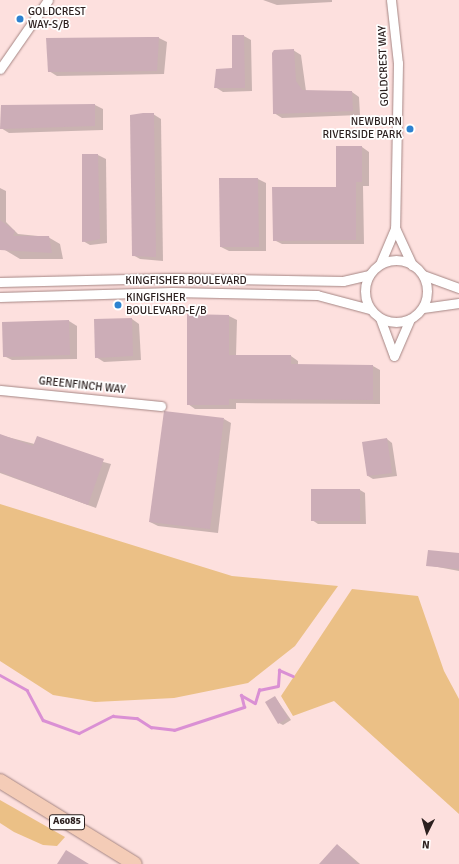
<!DOCTYPE html>
<style>
body{margin:0}
#map{position:relative;width:459px;height:864px;overflow:hidden;background:#fde0de;font-family:Signika,sans-serif}
div>[style]{position:absolute}
.green>*{inset:0;background:#ebc086}
.shadow>*{inset:0;background:#0003}
.stream>*{height:2.5px;margin:-1.25px;padding:0 1.25px;transform-origin:1.25px;border-radius:1.25px;background:#da90d4}
.building>*{inset:0;background:#ccadb7}
.roads{filter:drop-shadow(0 0 1px #a58583) drop-shadow(0 0 1px #a58583)}
.minor>*{height:9px;margin:-4.5px;padding:0 4.5px;transform-origin:4.5px;border-radius:4.5px;background:#fff}
.minor>.ring{margin:-4.5px;padding:0;box-sizing:content-box;background:none;border:9px solid #fff;border-radius:50%}
.primary>*{height:14px;margin:-7px;padding:0 7px;transform-origin:7px;border-radius:7px;background:#f4ccb7}
.dots>*{width:11px;height:11px;translate:-50% -50%;box-sizing:border-box;border:2px solid #fff;border-radius:50%}
span{translate:-50% -50%;white-space:nowrap;text-align:center;line-height:1.15;-webkit-text-stroke:3.5px #fff;paint-order:stroke}
.shield-label span{padding:1px 3px;background:#fff;border:1px solid;border-radius:3px;-webkit-text-stroke-width:0}
.shield-label{font-size:10px;color:#2c201f;font-weight:700}
.poi-label{font-size:11px;color:#2c201f}
.left{translate:0 -50%;text-align:left}
.right{translate:-100% -50%;text-align:right}
.street-label{font-size:11px;color:#2c201f}
.north{position:absolute;left:407px;top:812px;width:40px;height:40px;-webkit-text-stroke:3px #fff;paint-order:stroke;rotate:185deg;font-size:11px;font-weight:700;line-height:16px;text-align:center;color:#2c201f}
.north::after{content:'';display:block;margin:auto;width:14px;height:18px;background:#2c201f;clip-path:polygon(50% 0,100% 100%,50% 72%,0 100%)}
</style>
<div id="map">
<div class="green">
<i style="clip-path:polygon(0 504px,232px 576px,338px 586px,295px 646px,248px 683px,174px 698px,95px 702px,53px 695px,0 661px)"></i>
<i style="clip-path:polygon(352px 589px,418px 596px,444px 671px,459px 699px,459px 814px,334px 701px,293px 716px,281px 696px)"></i>
<i style="clip-path:polygon(0 800px,65px 837px,57px 846px,43px 845px,14px 832px,0 823px)"></i>
</div>
<div class="shadow">
<i style="clip-path:polygon(263px 0,332px 0,332px 2px,277px 5px)"></i>
<i style="clip-path:polygon(244px 36px,251px 40px,252px 91px,223px 92px,215px 87px,233px 69px)"></i>
<i style="clip-path:polygon(159px 38px,167px 42px,164px 74px,57px 76px,49px 71px,47px 39px)"></i>
<i style="clip-path:polygon(293px 50px,301px 55px,306px 91px,352px 92px,359px 97px,360px 115px,282px 118px,274px 113px)"></i>
<i style="clip-path:polygon(95px 105px,103px 109px,103px 130px,9px 133px,1px 128px)"></i>
<i style="clip-path:polygon(153px 114px,161px 119px,163px 261px,140px 259px,133px 255px)"></i>
<i style="clip-path:polygon(362px 147px,369px 152px,369px 186px,363px 186px,364px 244px,282px 244px,274px 240px,337px 188px)"></i>
<i style="clip-path:polygon(83px 155px,98px 155px,106px 159px,107px 243px,90px 245px,83px 241px)"></i>
<i style="clip-path:polygon(220px 179px,258px 179px,266px 183px,266px 251px,229px 251px,221px 247px)"></i>
<i style="clip-path:polygon(0 188px,6px 191px,6px 222px,18px 234px,48px 237px,60px 244px,63px 259px,20px 259px,0 247px)"></i>
<i style="clip-path:polygon(188px 315px,229px 316px,237px 320px,236px 356px,291px 356px,298px 361px,298px 365px,373px 366px,380px 370px,380px 404px,236px 403px,236px 409px,195px 409px,188px 404px)"></i>
<i style="clip-path:polygon(132px 319px,139px 324px,141px 360px,104px 362px,96px 357px)"></i>
<i style="clip-path:polygon(69px 321px,77px 326px,77px 359px,12px 360px,4px 356px)"></i>
<i style="clip-path:polygon(224px 419px,231px 423px,218px 533px,158px 526px,150px 522px)"></i>
<i style="clip-path:polygon(0 435px,111px 464px,96px 508px,0 473px)"></i>
<i style="clip-path:polygon(387px 439px,392px 443px,397px 476px,373px 479px,368px 476px)"></i>
<i style="clip-path:polygon(360px 490px,365px 493px,366px 524px,318px 524px,312px 520px)"></i>
<i style="clip-path:polygon(459px 554px,459px 571px,427px 565px)"></i>
<i style="clip-path:polygon(275px 697px,291px 720px,283px 725px,279px 723px)"></i>
<i style="clip-path:polygon(337px 845px,344px 850px,360px 864px,320px 864px)"></i>
</div>
<div class="stream">
<i style="left:0;top:675px;width:31px;rotate:29deg"></i>
<i style="left:27px;top:690px;width:34px;rotate:62deg"></i>
<i style="left:43px;top:720px;width:38px;rotate:20deg"></i>
<i style="left:79px;top:733px;width:38px;rotate:-27deg"></i>
<i style="left:113px;top:716px;width:24px;rotate:5deg"></i>
<i style="left:137px;top:718px;width:17px;rotate:33deg"></i>
<i style="left:151px;top:727px;width:23px;rotate:7deg"></i>
<i style="left:174px;top:730px;width:74px;rotate:-18.2deg"></i>
<i style="left:244px;top:707px;width:12px;rotate:-104deg"></i>
<i style="left:241px;top:695px;width:16px;rotate:30deg"></i>
<i style="left:255px;top:703px;width:14px;rotate:-73deg"></i>
<i style="left:259px;top:690px;width:19px;rotate:-12deg"></i>
<i style="left:278px;top:686px;width:16px;rotate:-86deg"></i>
<i style="left:279px;top:670px;width:15px;rotate:23deg"></i>
</div>
<div class="building">
<i style="clip-path:polygon(232px 35px,244px 35px,245px 88px,214px 88px,216px 69px,232px 68px)"></i>
<i style="clip-path:polygon(149px 37px,159px 37px,157px 71px,48px 72px,46px 38px)"></i>
<i style="clip-path:polygon(294px 49px,296px 81px,302px 90px,352px 91px,353px 111px,273px 114px,272px 53px,274px 50px)"></i>
<i style="clip-path:polygon(95px 104px,95px 126px,0 129px,1px 105px)"></i>
<i style="clip-path:polygon(143px 113px,154px 113px,156px 257px,132px 256px,130px 115px)"></i>
<i style="clip-path:polygon(336px 146px,362px 146px,362px 182px,356px 182px,356px 240px,273px 241px,272px 187px,336px 187px)"></i>
<i style="clip-path:polygon(82px 154px,98px 154px,100px 239px,91px 241px,82px 242px)"></i>
<i style="clip-path:polygon(219px 178px,258px 178px,259px 247px,220px 247px)"></i>
<i style="clip-path:polygon(0 220px,15px 231px,13px 236px,49px 236px,52px 253px,0 250px)"></i>
<i style="clip-path:polygon(187px 314px,229px 315px,229px 355px,291px 355px,291px 364px,373px 365px,373px 400px,229px 399px,229px 405px,187px 405px)"></i>
<i style="clip-path:polygon(132px 318px,133px 356px,95px 358px,94px 319px)"></i>
<i style="clip-path:polygon(69px 320px,70px 355px,3px 357px,2px 322px)"></i>
<i style="clip-path:polygon(164px 411px,224px 418px,210px 529px,149px 522px)"></i>
<i style="clip-path:polygon(0 434px,33px 446px,37px 436px,104px 459px,88px 505px,0 472px)"></i>
<i style="clip-path:polygon(387px 438px,392px 473px,367px 476px,362px 442px)"></i>
<i style="clip-path:polygon(311px 489px,360px 489px,360px 521px,311px 521px)"></i>
<i style="clip-path:polygon(428px 550px,459px 553px,459px 569px,426px 566px)"></i>
<i style="clip-path:polygon(275px 696px,288px 718px,278px 724px,265px 702px)"></i>
<i style="clip-path:polygon(337px 844px,358px 864px,319px 864px)"></i>
<i style="clip-path:polygon(66px 850px,89px 864px,57px 864px)"></i>
</div>
<div class="roads">
<div class="minor">
<i style="left:391px;top:0;width:63px;rotate:83.7deg"></i>
<i style="left:398px;top:63px;width:165px;rotate:91deg"></i>
<i style="left:395px;top:228px;width:41px;rotate:65.3deg"></i>
<i style="left:0;top:69px;width:84px;rotate:-55.2deg"></i>
<i class="ring" style="left:365px;top:260px;width:53px;height:53px"></i>
<i style="left:380px;top:264px;width:39px;rotate:-67deg"></i>
<i style="left:423px;top:275px;width:38px;rotate:20deg"></i>
<i style="left:0;top:282px;width:172px;rotate:-1.3deg"></i>
<i style="left:172px;top:278px;width:171px;rotate:1deg"></i>
<i style="left:343px;top:281px;width:27px;rotate:-13deg"></i>
<i style="left:0;top:297px;width:172px;rotate:-1.7deg"></i>
<i style="left:172px;top:292px;width:145px;rotate:1.2deg"></i>
<i style="left:317px;top:295px;width:55px;rotate:14.8deg"></i>
<i style="left:423px;top:308px;width:36px;rotate:-8deg"></i>
<i style="left:380px;top:318px;width:40px;rotate:69.8deg"></i>
<i style="left:394px;top:356px;width:40px;rotate:-66.6deg"></i>
<i style="left:0;top:390px;width:162px;rotate:5.7deg"></i>
</div>
<div class="primary">
<i style="left:0;top:781px;width:158px;rotate:31.6deg"></i>
</div>
</div>
<div class="dots">
<i style="left:20px;top:19px;background:#2d82d0"></i>
<i style="left:410px;top:129px;background:#2d82d0"></i>
<i style="left:118px;top:305px;background:#2d82d0"></i>
</div>
<div class="shield-label">
<span style="left:67px;top:822px">A6085</span>
</div>
<div class="poi-label">
<span class="left" style="left:28px;top:19px">GOLDCREST<br>WAY-S/B</span>
<span class="right" style="left:402px;top:129px">NEWBURN<br>RIVERSIDE PARK</span>
<span class="left" style="left:126px;top:305px">KINGFISHER<br>BOULEVARD-E/B</span>
</div>
<div class="street-label">
<span style="left:384px;top:66px;rotate:-92deg">GOLDCREST WAY</span>
<span style="left:186px;top:281px">KINGFISHER BOULEVARD</span>
<span style="left:82px;top:386px;rotate:6deg">GREENFINCH WAY</span>
</div>
<div class="north">N</div>
</div>
